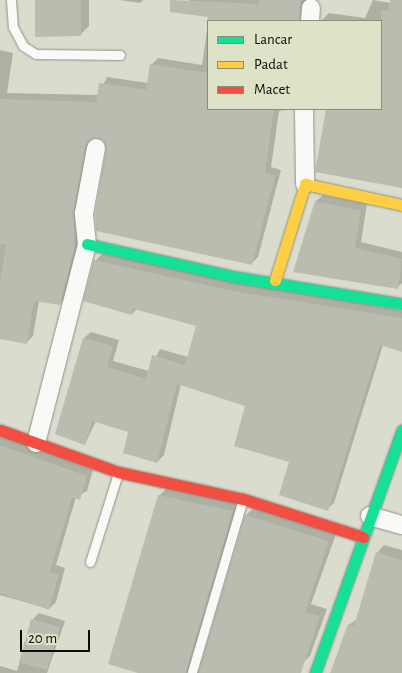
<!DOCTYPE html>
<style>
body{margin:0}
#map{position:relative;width:402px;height:673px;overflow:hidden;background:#daddce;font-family:"Alegreya Sans",sans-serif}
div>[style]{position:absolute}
.shadow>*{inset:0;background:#0003}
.building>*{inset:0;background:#babcb0}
.roads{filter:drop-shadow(0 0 1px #909286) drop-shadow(0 0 1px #909286)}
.lane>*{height:9px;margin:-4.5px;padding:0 4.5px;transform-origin:4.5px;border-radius:4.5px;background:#f9faf8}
.street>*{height:18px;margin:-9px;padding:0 9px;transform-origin:9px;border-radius:9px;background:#f9faf8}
.fast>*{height:11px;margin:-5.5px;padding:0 5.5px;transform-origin:5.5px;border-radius:5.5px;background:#16e098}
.slow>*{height:11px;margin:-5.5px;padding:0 5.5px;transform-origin:5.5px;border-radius:5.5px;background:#ffcf43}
.jam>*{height:11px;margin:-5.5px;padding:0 5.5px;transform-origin:5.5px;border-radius:5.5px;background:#f24e42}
span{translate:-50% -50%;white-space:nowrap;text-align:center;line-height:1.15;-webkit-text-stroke:5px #dee3c8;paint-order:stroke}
.legend{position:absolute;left:207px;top:20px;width:175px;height:90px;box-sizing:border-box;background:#dee3c8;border:1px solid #8a8d7a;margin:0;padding:6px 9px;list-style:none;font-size:15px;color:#0c0d05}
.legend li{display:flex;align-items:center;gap:10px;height:25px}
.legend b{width:25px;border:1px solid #8a8d7a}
.scale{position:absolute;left:20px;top:630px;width:70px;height:22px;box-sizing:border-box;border:2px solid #0c0d05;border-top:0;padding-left:6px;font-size:15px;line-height:18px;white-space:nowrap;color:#0c0d05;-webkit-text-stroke:4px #dee3c8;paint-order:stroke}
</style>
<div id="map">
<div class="shadow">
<i style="clip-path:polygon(36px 0,89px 0,89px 26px,80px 35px)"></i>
<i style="clip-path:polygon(119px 0,143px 0,140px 3px)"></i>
<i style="clip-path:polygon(189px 0,306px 0,310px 21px,208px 21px,208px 109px,291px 109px,279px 111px,271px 167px,281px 170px,258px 257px,251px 264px,108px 149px,104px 139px,93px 137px,80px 203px,81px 243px,67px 297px,60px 304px,39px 301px,33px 336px,26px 343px,0 337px,0 50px,13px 53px,7px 93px,98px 95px,107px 77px,148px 83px,151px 65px,158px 58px,202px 65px,209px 16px,187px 13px)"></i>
<i style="clip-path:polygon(373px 0,402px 5px,402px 186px,317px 171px,328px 109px,381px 109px,381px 21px,322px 20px,329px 13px,365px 18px)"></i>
<i style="clip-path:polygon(323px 195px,367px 204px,361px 242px,402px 252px,402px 283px,398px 287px,294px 271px,316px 201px)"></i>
<i style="clip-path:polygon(102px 254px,402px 311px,402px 350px,383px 345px,334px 503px,327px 509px,247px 406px,181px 384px,164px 455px,157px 462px,130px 431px,96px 421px,85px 444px,84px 338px,91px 332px,119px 340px,113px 361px,149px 371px,160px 349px,188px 357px,198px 325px,138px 308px,132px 314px,95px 261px)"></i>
<i style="clip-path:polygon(0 434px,93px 470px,87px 491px,76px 497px,56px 565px,65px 568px,56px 602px,49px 609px,0 595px)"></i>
<i style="clip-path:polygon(167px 488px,239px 504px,193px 662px,199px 671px,246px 515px,254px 508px,336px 534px,311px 604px,327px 609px,310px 656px,292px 673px,143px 673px,159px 496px)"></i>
<i style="clip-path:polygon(384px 545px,402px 550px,402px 673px,336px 673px,349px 625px,358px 618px,377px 553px)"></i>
<i style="clip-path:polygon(39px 613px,65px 621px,47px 673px,0 673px,0 666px,17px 671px,32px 620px)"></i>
</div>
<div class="building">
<i style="clip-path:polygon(35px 0,81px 0,81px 36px,35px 37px)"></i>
<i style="clip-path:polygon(170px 0,259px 4px,259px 0,301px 0,300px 21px,207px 21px,208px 17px,170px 12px)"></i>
<i style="clip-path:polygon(390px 0,402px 0,402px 188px,315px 172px,326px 109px,381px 109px,381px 10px,388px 11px)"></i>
<i style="clip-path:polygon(150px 64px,208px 73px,208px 109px,274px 109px,265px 173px,275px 176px,252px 265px,96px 231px,95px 213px,106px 149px,103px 140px,93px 138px,86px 146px,74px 211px,74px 250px,60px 305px,34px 301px,27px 344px,0 339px,0 281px,6px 245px,0 244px,0 99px,96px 102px,99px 83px,146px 90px)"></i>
<i style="clip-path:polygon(315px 201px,361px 211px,355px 248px,402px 259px,398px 289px,293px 272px)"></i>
<i style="clip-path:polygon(94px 260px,233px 291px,402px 318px,402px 352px,380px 345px,328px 511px,279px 495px,289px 462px,234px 446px,245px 406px,177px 384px,157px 463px,123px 453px,128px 432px,92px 421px,85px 445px,55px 434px,83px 338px,113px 346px,107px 367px,146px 379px,152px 355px,185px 365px,196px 326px,134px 309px,132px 315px,83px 301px)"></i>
<i style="clip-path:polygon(0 445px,87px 476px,80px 500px,72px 497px,50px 572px,59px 574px,49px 610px,0 593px)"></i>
<i style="clip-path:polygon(158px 495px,233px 511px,186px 673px,138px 673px,108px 664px)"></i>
<i style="clip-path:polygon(245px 515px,329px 541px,305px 612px,320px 616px,301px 673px,198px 673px)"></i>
<i style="clip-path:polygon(376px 552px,402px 560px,402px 673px,330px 673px,348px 624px,354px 626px)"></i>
<i style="clip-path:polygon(31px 619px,60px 627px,47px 670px,19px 662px)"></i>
</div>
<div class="roads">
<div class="lane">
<i style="left:11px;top:0;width:27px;rotate:86deg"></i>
<i style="left:13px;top:27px;width:21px;rotate:62deg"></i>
<i style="left:23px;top:46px;width:15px;rotate:32deg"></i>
<i style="left:36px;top:54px;width:84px;rotate:0.7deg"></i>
<i style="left:90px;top:562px;width:93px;rotate:-72.5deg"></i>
<i style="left:192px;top:672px;width:177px;rotate:-73.6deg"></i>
</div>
<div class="street">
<i style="left:310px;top:21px;width:13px;rotate:-86deg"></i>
<i style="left:304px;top:109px;width:75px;rotate:89.2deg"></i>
<i style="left:36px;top:443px;width:205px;rotate:-75.6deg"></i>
<i style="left:87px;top:244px;width:31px;rotate:-96deg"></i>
<i style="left:84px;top:213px;width:66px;rotate:-79.5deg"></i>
<i style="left:370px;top:516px;width:33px;rotate:16deg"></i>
</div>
<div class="fast">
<i style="left:87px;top:244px;width:153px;rotate:12.5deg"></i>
<i style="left:236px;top:277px;width:168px;rotate:9.2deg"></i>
<i style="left:315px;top:673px;width:258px;rotate:-70.3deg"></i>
</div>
<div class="slow">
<i style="left:275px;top:280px;width:101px;rotate:-72.6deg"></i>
<i style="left:305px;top:184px;width:99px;rotate:12.2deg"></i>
</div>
<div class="jam">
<i style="left:0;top:430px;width:125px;rotate:19.6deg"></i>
<i style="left:118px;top:472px;width:128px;rotate:12.2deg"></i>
<i style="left:243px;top:499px;width:126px;rotate:17.6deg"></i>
</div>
</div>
<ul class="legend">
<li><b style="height:6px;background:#16e098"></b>Lancar</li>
<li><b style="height:6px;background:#ffcf43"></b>Padat</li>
<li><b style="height:6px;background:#f24e42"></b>Macet</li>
</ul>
<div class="scale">20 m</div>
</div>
